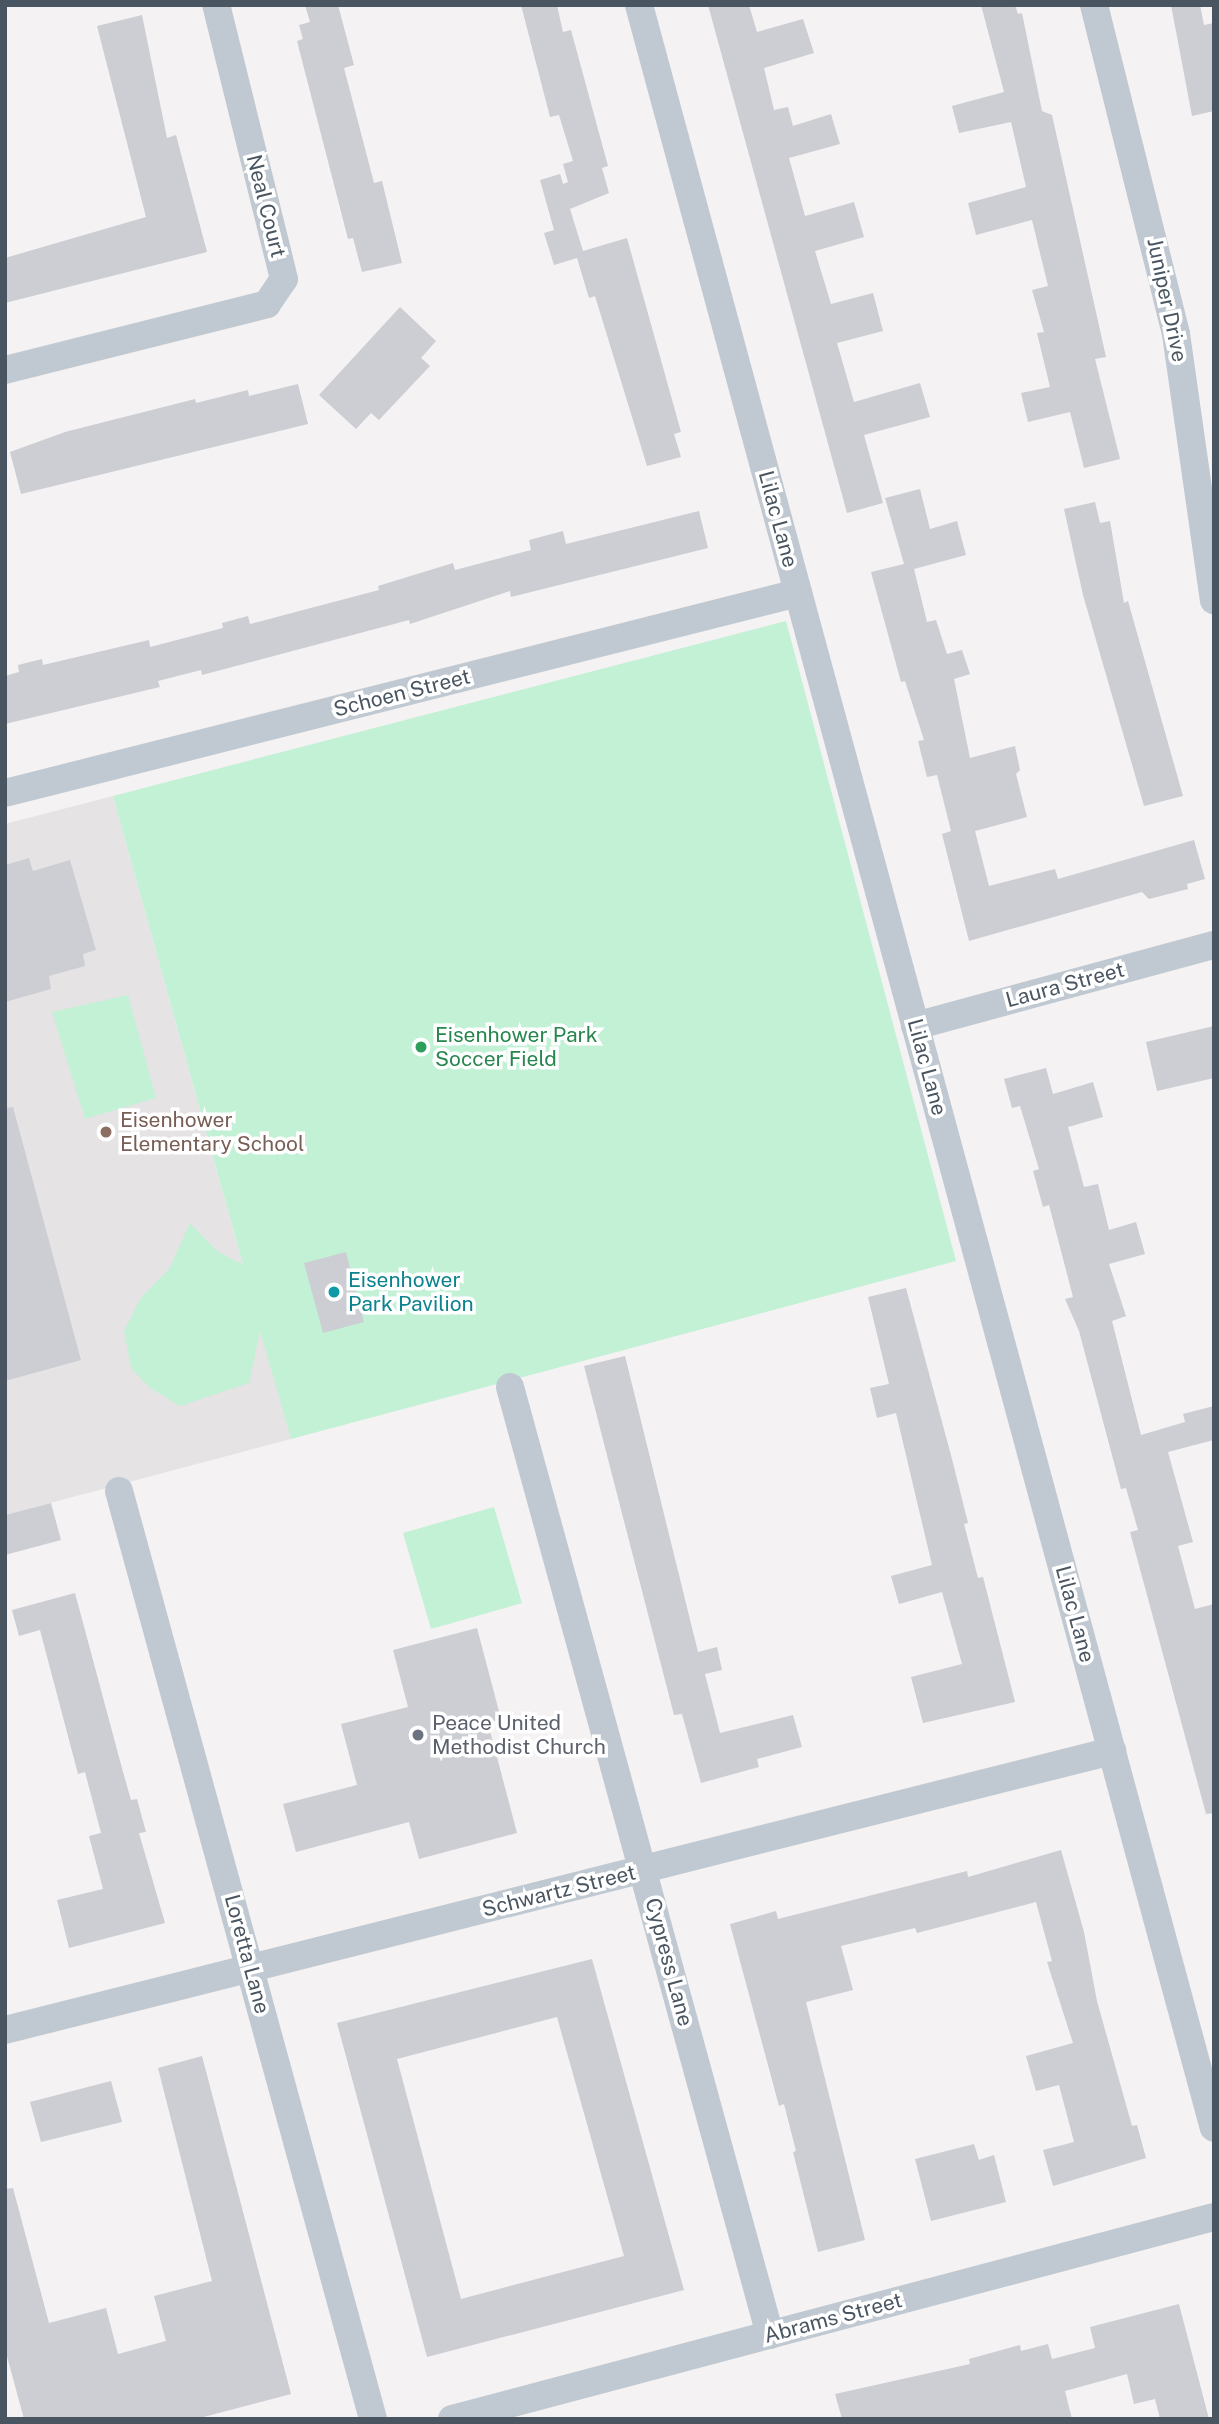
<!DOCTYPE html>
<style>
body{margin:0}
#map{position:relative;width:1219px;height:2424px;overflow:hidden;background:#f4f2f2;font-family:"Public Sans",sans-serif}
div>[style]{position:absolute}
.education>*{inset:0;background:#e5e3e4}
.green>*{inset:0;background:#c2f1d6}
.building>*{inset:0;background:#ccced4}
.street>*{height:28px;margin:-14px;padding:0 14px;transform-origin:14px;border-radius:14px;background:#c0c9d1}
.dots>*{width:19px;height:19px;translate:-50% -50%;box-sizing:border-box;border:4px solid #fff;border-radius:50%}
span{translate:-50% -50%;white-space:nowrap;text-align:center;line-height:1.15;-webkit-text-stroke:7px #fff;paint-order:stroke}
.street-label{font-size:21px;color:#495560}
.leisure-label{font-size:21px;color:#27864d}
.left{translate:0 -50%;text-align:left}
.education-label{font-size:21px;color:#785e54}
.culture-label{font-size:21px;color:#0d838f}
.worship-label{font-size:21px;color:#5b616d}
.frame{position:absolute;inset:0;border:7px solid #495560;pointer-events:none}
</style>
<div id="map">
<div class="education">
<i style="clip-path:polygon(113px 796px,291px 1439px,5px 1515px,5px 824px)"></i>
</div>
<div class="green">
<i style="clip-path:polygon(786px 621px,956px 1261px,291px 1439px,260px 1331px,249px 1383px,180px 1406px,150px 1388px,131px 1368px,124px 1331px,141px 1298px,169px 1269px,190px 1223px,217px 1251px,243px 1265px,113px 796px)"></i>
<i style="clip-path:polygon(128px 995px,156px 1098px,85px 1119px,52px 1012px)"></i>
<i style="clip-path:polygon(494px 1507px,522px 1603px,431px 1629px,403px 1533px)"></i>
</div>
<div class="building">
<i style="clip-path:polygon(305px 5px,338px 5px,354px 65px,344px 68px,374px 183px,382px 181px,402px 263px,362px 272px,353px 238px,348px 239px,297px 41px,303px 39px,299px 25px,310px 22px)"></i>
<i style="clip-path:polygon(521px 5px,557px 5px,563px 32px,571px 30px,608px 166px,602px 168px,609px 193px,570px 209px,583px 251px,627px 238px,681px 432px,674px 434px,681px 457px,647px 466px,595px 296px,589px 298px,577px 258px,554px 265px,544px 233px,554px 230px,540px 180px,560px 174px,563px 184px,568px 182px,563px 164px,573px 161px,559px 115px,550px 117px)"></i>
<i style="clip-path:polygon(708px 5px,749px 5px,757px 32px,803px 19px,814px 53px,764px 68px,774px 110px,788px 107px,793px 126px,831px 114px,840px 144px,789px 158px,805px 216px,854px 202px,864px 237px,815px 251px,831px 304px,873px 293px,883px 331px,837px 343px,854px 402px,920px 383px,930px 417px,864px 435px,883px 503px,847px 513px)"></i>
<i style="clip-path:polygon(981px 5px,1015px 5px,1018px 14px,1022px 13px,1042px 111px,1052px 115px,1106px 357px,1095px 359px,1120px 459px,1084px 468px,1070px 412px,1028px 422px,1021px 393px,1050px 387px,1037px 333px,1044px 332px,1032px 290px,1048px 286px,1032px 220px,976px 235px,968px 203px,1026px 187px,1011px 122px,959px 133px,952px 106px,1004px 92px)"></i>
<i style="clip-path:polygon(1171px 5px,1200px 5px,1204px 25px,1214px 23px,1214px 111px,1192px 116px)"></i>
<i style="clip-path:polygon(142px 15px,167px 138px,176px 135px,207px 252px,5px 303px,5px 258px,146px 217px,97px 26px)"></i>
<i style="clip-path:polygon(400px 307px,436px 341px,421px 358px,430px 366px,379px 420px,371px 413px,356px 429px,319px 395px)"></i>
<i style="clip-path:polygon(298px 384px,308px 424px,21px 494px,10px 452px,65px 432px,195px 399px,196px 403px,248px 390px,249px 396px)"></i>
<i style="clip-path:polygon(920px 489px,930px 529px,957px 521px,966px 555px,914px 569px,927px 622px,936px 620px,947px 654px,962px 650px,970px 674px,954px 679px,970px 758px,1015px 746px,1020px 770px,1016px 774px,1027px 817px,975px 831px,989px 886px,1055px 869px,1058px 879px,1194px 840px,1205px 879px,1187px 884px,1188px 889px,1149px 899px,1142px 892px,969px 941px,942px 834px,951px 831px,937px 775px,927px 777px,918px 741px,924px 740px,905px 681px,901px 682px,871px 572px,904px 564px,885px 498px)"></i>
<i style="clip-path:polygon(1095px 502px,1100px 523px,1110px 521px,1124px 603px,1128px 601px,1183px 796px,1144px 806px,1083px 595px,1064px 509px)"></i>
<i style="clip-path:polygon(699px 511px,708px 548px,511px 597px,510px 591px,410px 624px,409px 620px,202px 675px,201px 670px,158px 681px,160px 687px,5px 724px,5px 676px,19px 672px,18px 665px,42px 659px,43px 665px,149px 640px,150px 647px,223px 628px,222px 623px,248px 616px,250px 624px,379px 590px,378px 586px,453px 563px,455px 570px,531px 550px,529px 540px,563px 531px,566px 544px)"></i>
<i style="clip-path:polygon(29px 858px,33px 871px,70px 860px,96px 950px,83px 954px,85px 966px,49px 976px,51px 989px,5px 1002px,5px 865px)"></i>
<i style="clip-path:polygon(1214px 1026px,1214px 1078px,1157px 1091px,1146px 1042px)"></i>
<i style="clip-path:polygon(1046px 1068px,1053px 1094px,1093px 1082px,1103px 1117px,1068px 1127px,1084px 1187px,1098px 1184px,1109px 1230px,1136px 1222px,1145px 1254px,1109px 1264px,1126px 1316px,1112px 1321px,1141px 1435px,1185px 1422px,1183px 1414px,1214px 1406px,1214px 1440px,1168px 1452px,1193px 1542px,1178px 1546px,1195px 1609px,1214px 1604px,1214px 1813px,1206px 1814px,1130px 1532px,1138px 1530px,1126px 1488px,1121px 1489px,1079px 1331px,1065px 1299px,1073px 1297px,1049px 1205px,1043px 1207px,1033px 1171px,1039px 1169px,1020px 1106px,1012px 1108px,1004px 1079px)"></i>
<i style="clip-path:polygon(13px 1107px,81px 1360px,5px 1381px,5px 1108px)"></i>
<i style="clip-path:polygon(346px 1252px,364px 1322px,323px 1333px,304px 1263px)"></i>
<i style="clip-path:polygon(906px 1288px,952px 1459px,968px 1523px,964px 1524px,978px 1578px,983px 1577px,1015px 1702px,923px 1723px,911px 1677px,962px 1664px,942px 1592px,899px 1604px,891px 1576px,932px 1565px,896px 1413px,877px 1418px,870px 1388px,889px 1384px,868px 1297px)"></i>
<i style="clip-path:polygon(625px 1356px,698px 1652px,717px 1647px,722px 1670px,705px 1674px,720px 1733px,793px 1715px,802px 1747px,757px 1759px,759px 1767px,701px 1783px,682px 1714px,674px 1715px,584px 1366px)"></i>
<i style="clip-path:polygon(51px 1503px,61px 1540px,5px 1555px,5px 1515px)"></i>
<i style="clip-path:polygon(75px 1593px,123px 1772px,131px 1800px,137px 1799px,146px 1832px,139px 1833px,165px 1923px,69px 1948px,57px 1900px,103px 1889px,89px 1836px,101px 1833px,85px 1772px,78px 1774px,40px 1630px,19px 1636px,12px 1610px)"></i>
<i style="clip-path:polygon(477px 1628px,501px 1719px,488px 1723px,517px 1833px,419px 1859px,409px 1822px,296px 1852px,283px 1804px,357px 1785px,341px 1724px,408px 1707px,393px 1650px)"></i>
<i style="clip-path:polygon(1061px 1850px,1084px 1932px,1097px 2001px,1132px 2126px,1137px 2125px,1146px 2158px,1053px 2186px,1043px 2150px,1074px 2142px,1059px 2085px,1036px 2091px,1026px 2056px,1073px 2043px,1047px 1962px,1052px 1961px,1036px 1902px,917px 1933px,915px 1928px,841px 1946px,853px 1990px,806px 2002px,865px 2240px,818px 2252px,793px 2152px,796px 2151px,784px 2104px,779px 2106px,730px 1924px,776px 1911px,778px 1919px,967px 1871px,968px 1877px)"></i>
<i style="clip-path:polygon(evenodd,592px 1959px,684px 2290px,427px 2357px,337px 2023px,592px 1959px,557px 2017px,624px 2256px,461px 2299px,397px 2059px,557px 2017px)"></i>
<i style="clip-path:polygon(202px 2056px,291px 2394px,196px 2419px,24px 2419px,5px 2349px,5px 2189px,13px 2188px,49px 2323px,106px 2308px,118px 2354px,166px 2341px,154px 2296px,212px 2281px,158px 2068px)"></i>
<i style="clip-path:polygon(111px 2081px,122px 2122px,41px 2142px,30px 2102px)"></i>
<i style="clip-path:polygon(974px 2144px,979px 2160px,994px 2155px,1006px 2202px,931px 2221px,915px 2159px)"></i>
<i style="clip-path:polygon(1179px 2304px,1209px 2419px,1160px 2419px,1155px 2399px,1134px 2404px,1127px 2374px,1065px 2391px,1072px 2419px,842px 2419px,835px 2394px,970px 2364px,969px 2359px,1020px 2345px,1021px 2351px,1048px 2344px,1052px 2359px,1095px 2348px,1090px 2327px)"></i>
</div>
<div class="street">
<i style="left:639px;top:5px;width:2199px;rotate:74.85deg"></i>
<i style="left:1094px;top:5px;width:339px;rotate:76deg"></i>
<i style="left:1176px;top:334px;width:269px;rotate:81.9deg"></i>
<i style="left:5px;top:370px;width:270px;rotate:-14.1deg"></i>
<i style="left:267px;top:304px;width:30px;rotate:-56deg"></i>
<i style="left:284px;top:279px;width:282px;rotate:-103.9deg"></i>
<i style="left:5px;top:793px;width:818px;rotate:-14.16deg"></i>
<i style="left:915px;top:1026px;width:310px;rotate:-15.2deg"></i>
<i style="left:510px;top:1387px;width:983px;rotate:74.66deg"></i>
<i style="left:119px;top:1491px;width:962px;rotate:74.69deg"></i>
<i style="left:5px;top:2030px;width:1142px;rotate:-14.15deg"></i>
<i style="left:452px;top:2419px;width:788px;rotate:-14.85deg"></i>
</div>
<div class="dots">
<i style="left:421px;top:1047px;background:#2e9e5b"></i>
<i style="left:106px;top:1132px;background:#8d6e63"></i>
<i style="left:334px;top:1292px;background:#0f9aa8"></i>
<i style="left:418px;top:1735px;background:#6b7280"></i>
</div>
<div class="street-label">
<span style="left:266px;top:206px;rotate:76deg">Neal Court</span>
<span style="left:1167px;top:300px;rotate:78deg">Juniper Drive</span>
<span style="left:778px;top:519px;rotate:75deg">Lilac Lane</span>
<span style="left:402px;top:693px;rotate:-14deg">Schoen Street</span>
<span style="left:1065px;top:985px;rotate:-15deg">Laura Street</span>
<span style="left:927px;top:1067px;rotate:75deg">Lilac Lane</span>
<span style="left:1075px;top:1614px;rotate:75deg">Lilac Lane</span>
<span style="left:559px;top:1891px;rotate:-14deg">Schwartz Street</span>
<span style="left:247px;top:1954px;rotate:75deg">Loretta Lane</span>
<span style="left:669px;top:1962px;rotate:75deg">Cypress Lane</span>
<span style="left:833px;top:2318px;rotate:-15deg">Abrams Street</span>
</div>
<div class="leisure-label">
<span class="left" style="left:435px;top:1047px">Eisenhower Park<br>Soccer Field</span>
</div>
<div class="education-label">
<span class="left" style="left:120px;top:1132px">Eisenhower<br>Elementary School</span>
</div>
<div class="culture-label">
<span class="left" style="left:348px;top:1292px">Eisenhower<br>Park Pavilion</span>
</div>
<div class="worship-label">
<span class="left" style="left:432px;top:1735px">Peace United<br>Methodist Church</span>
</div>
<div class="frame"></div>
</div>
